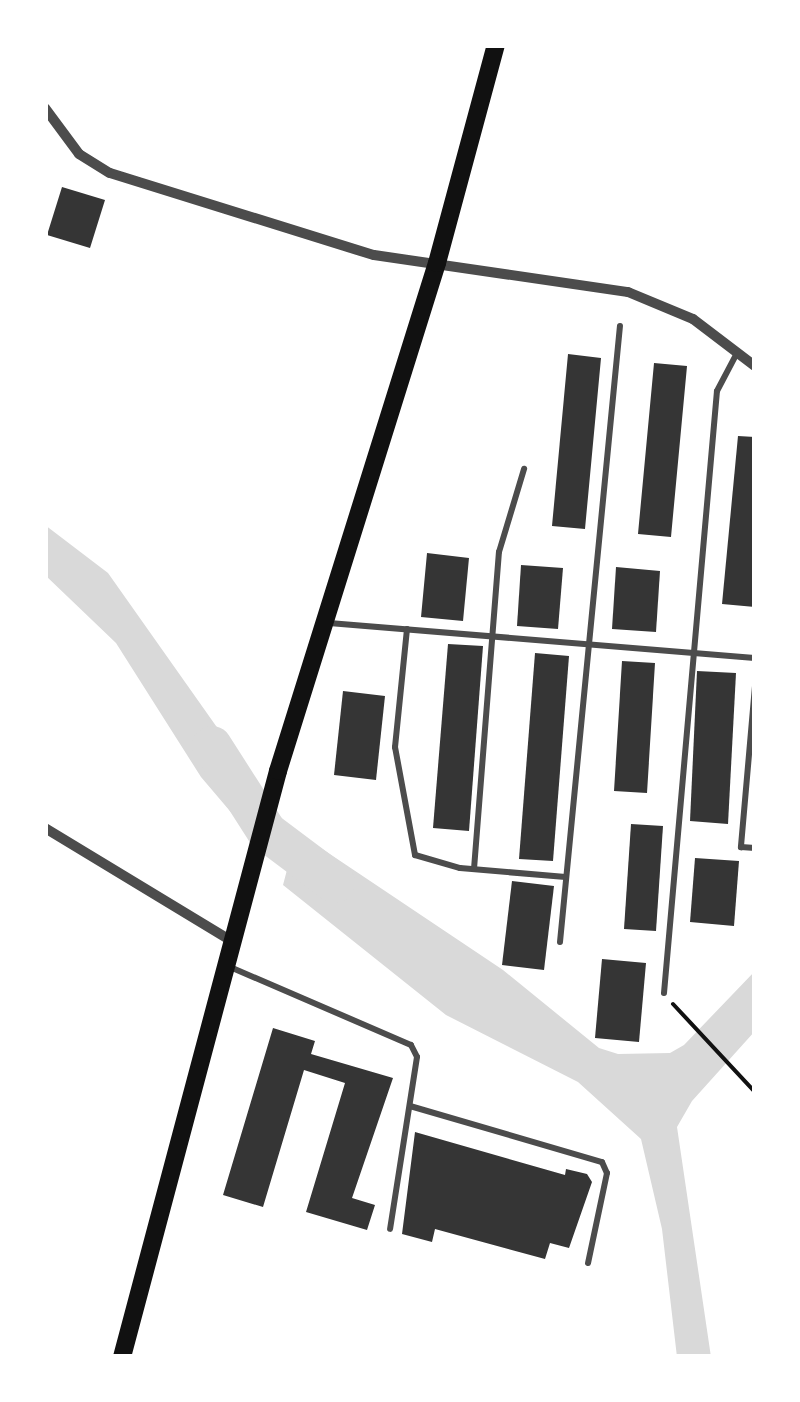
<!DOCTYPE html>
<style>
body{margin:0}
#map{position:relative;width:800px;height:1402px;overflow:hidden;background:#fff;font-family:"Work Sans",sans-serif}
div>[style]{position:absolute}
.water>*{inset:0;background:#d9d9d9}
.river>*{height:40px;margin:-20px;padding:0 20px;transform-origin:20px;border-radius:20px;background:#d9d9d9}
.building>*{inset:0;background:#353535}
.path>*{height:4px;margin:-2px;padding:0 2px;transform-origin:2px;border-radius:2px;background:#111}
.service>*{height:6px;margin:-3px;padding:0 3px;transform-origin:3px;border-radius:3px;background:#4c4c4c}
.minor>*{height:10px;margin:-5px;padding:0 5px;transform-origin:5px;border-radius:5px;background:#4c4c4c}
.secondary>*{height:18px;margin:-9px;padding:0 9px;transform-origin:9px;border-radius:9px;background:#111}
span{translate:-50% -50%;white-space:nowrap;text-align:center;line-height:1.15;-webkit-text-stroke:8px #fff;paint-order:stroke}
.frame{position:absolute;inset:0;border:48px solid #fff;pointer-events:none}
</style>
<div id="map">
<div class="water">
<i style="clip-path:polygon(45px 525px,108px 573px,245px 767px,235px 817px,201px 777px,116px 643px,45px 575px)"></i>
<i style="clip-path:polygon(297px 832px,503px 970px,599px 1048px,618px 1054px,670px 1053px,684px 1045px,755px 971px,755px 1031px,692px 1101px,677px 1127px,711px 1357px,677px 1357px,662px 1229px,641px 1139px,578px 1082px,446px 1015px,283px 885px)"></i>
</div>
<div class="river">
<i style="left:212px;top:746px;width:102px;rotate:57.4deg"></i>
<i style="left:267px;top:832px;width:85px;rotate:36.9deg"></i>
</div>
<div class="building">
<i style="clip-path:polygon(62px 187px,105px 200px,90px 248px,47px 235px)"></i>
<i style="clip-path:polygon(568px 354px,601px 358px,585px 529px,552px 526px)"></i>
<i style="clip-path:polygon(654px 363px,687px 366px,671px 537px,638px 534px)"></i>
<i style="clip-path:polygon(738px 436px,755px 437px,755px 607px,722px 604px)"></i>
<i style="clip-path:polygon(427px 553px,469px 558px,463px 621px,421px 617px)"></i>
<i style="clip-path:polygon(521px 565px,563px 568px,558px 629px,517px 626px)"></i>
<i style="clip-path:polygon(616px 567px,660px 571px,656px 632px,612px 629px)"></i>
<i style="clip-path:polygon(448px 644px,483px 646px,469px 831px,433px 828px)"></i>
<i style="clip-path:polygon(535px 653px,569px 656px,553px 861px,519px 859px)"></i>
<i style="clip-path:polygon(622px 661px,655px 663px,647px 793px,614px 791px)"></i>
<i style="clip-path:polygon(697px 671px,736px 673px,728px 824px,690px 821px)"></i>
<i style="clip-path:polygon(343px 691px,385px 696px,376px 780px,334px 775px)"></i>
<i style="clip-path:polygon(631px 824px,663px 826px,656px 931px,624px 929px)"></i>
<i style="clip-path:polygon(695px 858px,739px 861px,734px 926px,690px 922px)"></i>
<i style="clip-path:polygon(512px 881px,554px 886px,544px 970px,502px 965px)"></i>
<i style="clip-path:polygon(602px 959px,646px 963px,639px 1042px,595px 1038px)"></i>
<i style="clip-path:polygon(273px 1028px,315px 1041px,311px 1054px,393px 1078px,352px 1198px,375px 1205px,367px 1230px,306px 1212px,345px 1083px,304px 1070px,263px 1207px,223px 1195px)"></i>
<i style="clip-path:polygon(415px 1132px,565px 1175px,566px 1169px,587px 1174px,592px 1182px,569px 1248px,550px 1243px,545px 1259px,435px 1229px,432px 1242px,402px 1234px)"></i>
</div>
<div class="path">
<i style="left:673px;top:1004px;width:120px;rotate:47deg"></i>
</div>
<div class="service">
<i style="left:329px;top:623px;width:427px;rotate:4.7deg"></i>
<i style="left:407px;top:629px;width:119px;rotate:95.8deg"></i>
<i style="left:395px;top:747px;width:110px;rotate:79.5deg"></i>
<i style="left:415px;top:855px;width:47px;rotate:16.1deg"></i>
<i style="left:460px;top:868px;width:106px;rotate:4.9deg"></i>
<i style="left:755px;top:686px;width:162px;rotate:95deg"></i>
<i style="left:741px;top:847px;width:14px;rotate:4deg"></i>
<i style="left:474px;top:869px;width:318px;rotate:-85.5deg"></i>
<i style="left:499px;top:552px;width:87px;rotate:-73.2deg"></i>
<i style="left:560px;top:942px;width:619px;rotate:-84.44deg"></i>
<i style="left:230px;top:967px;width:197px;rotate:23.3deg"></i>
<i style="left:411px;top:1045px;width:13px;rotate:63deg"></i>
<i style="left:417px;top:1057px;width:174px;rotate:98.9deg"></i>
<i style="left:664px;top:993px;width:604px;rotate:-84.97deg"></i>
<i style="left:717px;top:391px;width:43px;rotate:-62.2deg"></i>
<i style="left:410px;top:1106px;width:200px;rotate:16.3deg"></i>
<i style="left:602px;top:1162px;width:12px;rotate:66deg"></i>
<i style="left:607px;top:1173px;width:92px;rotate:101.9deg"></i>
</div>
<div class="minor">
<i style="left:45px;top:108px;width:57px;rotate:53.5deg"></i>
<i style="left:79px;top:154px;width:36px;rotate:32deg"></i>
<i style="left:110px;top:173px;width:276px;rotate:17.3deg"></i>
<i style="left:374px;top:255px;width:257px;rotate:8.3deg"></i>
<i style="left:628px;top:292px;width:70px;rotate:22.6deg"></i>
<i style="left:693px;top:319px;width:78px;rotate:37.2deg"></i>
<i style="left:45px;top:828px;width:222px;rotate:31.2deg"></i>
</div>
<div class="secondary">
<i style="left:122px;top:1357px;width:606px;rotate:-75.09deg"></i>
<i style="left:278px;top:771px;width:532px;rotate:-72.62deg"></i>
<i style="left:437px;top:263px;width:226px;rotate:-74.9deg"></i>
</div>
<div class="frame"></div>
</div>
